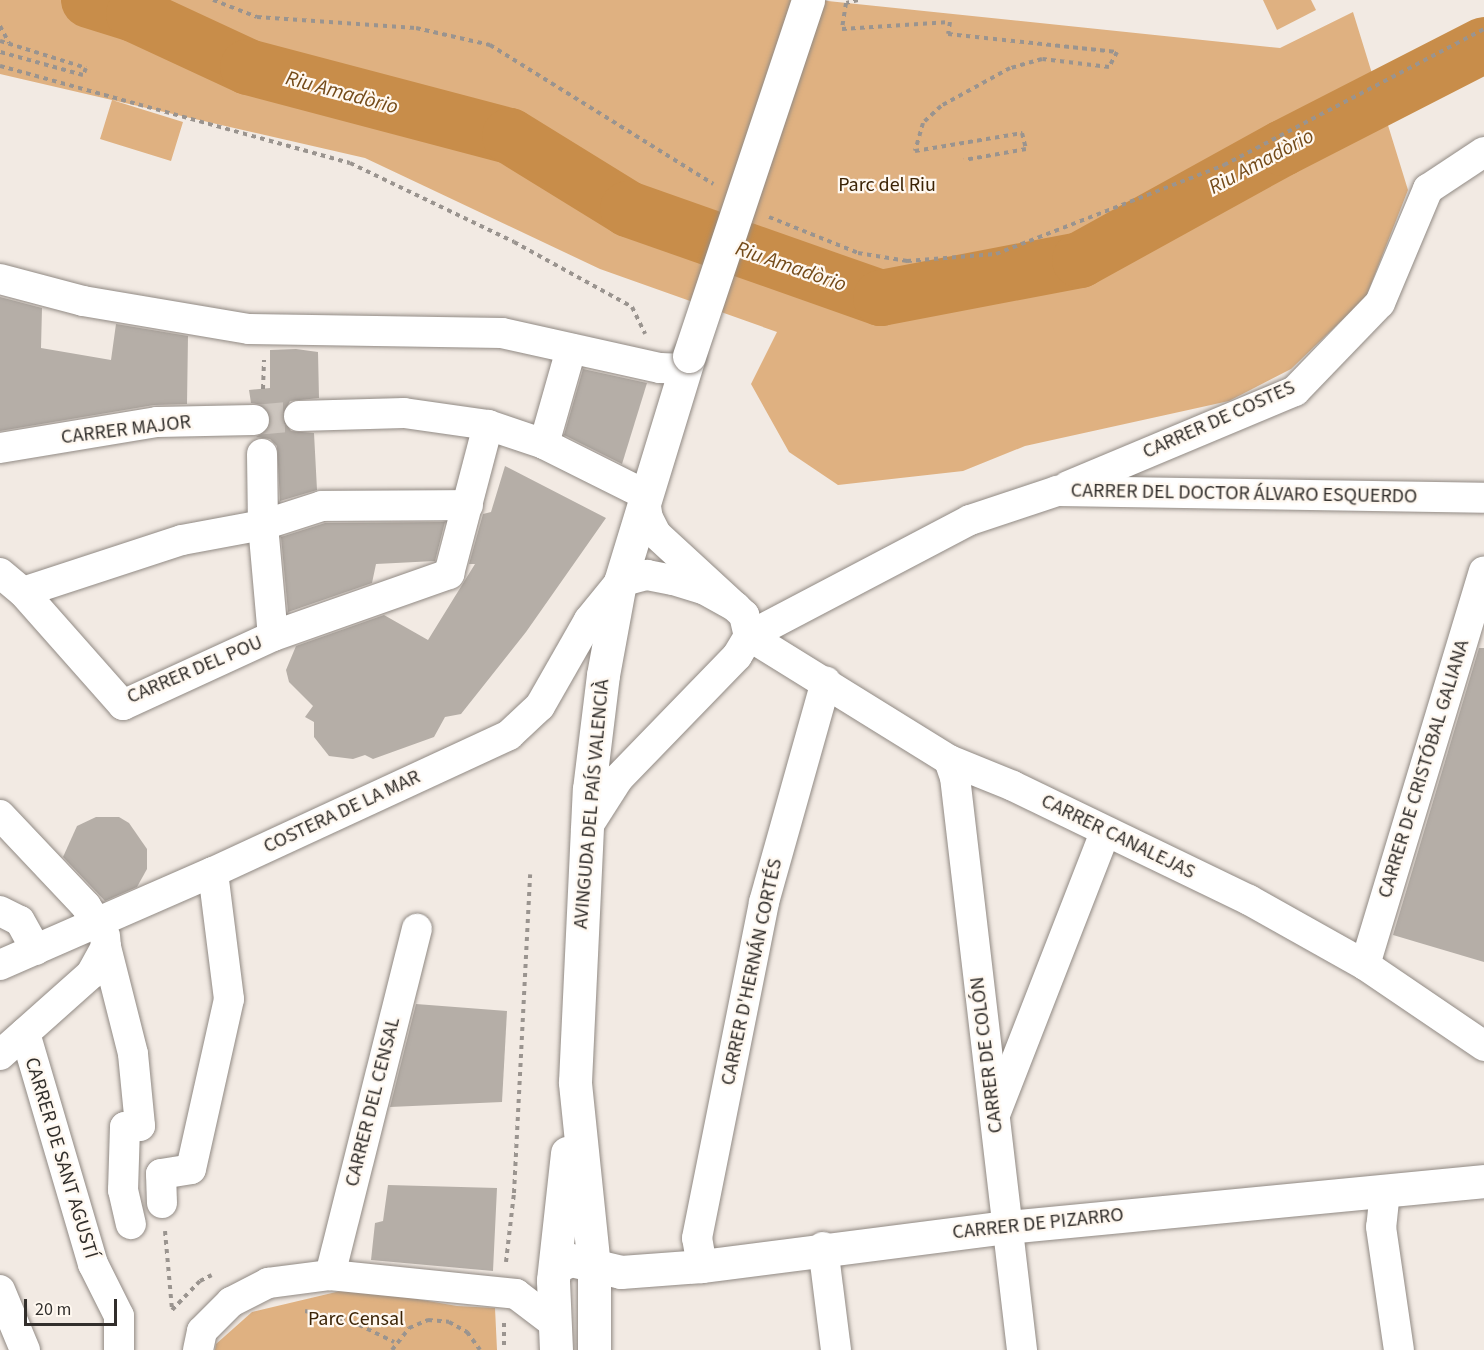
<!DOCTYPE html>
<meta charset="utf-8">
<style>
body{margin:0}
#map{position:relative;width:1484px;height:1350px;overflow:hidden;background:#f2eae3;font-family:"Source Sans 3",sans-serif}
div>[style]{position:absolute}
.green>*{inset:0;background:#dfb181}
.river>*{height:56px;margin:-28px;padding:0 28px;transform-origin:28px;border-radius:28px;background:#c88d4a}
.building>*{inset:0;background:#b5aea7}
.street-tunnel>*{height:30px;margin-top:-15px;transform-origin:0;background:repeating-linear-gradient(90deg,#ccc5be 0 30px,transparent 0 45px)}
.path>*{height:4px;margin-top:-2px;transform-origin:0;background:repeating-linear-gradient(90deg,#9a948f 0 4.5px,transparent 0 9px)}
.roads{filter:drop-shadow(0 0 2px #918a84) drop-shadow(0 0 2px #918a84)}
.street>*{height:30px;margin:-15px;padding:0 15px;transform-origin:15px;border-radius:15px;background:#fff}
.secondary>*{height:33px;margin:-16.5px;padding:0 16.5px;transform-origin:16.5px;border-radius:16.5px;background:#fff}
.bridges{filter:drop-shadow(0 0 2px #918a84) drop-shadow(0 0 2px #918a84)}
.secondary-bridge>*{height:33px;margin:-16.5px;padding:0 16.5px;transform-origin:16.5px;border-radius:16.5px;background:#fff}
span{translate:-50% -50%;white-space:nowrap;text-align:center;line-height:1.15;-webkit-text-stroke:4.5px #fff8f0;paint-order:stroke}
.park-label{font-size:20px;color:#3b2305}
.street-label{font-size:20px;color:#322f2c}
.water-label{font-size:21px;color:#744b1a;font-style:italic}
.scale{position:absolute;left:24px;top:1299px;width:93px;height:27px;box-sizing:border-box;border:3px solid #322f2c;border-top:0;padding-left:8px;font-size:18px;line-height:21px;white-space:nowrap;color:#322f2c;-webkit-text-stroke:4px #fff8f0;paint-order:stroke}
</style>
<div id="map">
<div class="green">
<i style="clip-path:polygon(0 0,818px 0,1280px 48px,1353px 12px,1408px 190px,1366px 297px,1291px 369px,1229px 401px,1025px 446px,963px 471px,838px 485px,789px 452px,751px 384px,777px 332px,600px 269px,365px 158px,112px 100px,183px 122px,171px 161px,100px 139px,112px 100px,0 74px)"></i>
<i style="clip-path:polygon(1263px 0,1311px 0,1316px 10px,1277px 30px)"></i>
<i style="clip-path:polygon(353px 1288px,457px 1306px,495px 1308px,497px 1350px,215px 1350px,216px 1344px,252px 1312px)"></i>
</div>
<div class="river">
<i style="left:89px;top:0;width:47px;rotate:17.3deg"></i>
<i style="left:134px;top:14px;width:126px;rotate:24.9deg"></i>
<i style="left:248px;top:67px;width:271px;rotate:14.8deg"></i>
<i style="left:510px;top:136px;width:139px;rotate:31.7deg"></i>
<i style="left:628px;top:209px;width:268px;rotate:19.4deg"></i>
<i style="left:881px;top:298px;width:203px;rotate:-10.8deg"></i>
<i style="left:1080px;top:260px;width:232px;rotate:-28.9deg"></i>
<i style="left:1283px;top:148px;width:226px;rotate:-27.1deg"></i>
</div>
<div class="building">
<i style="clip-path:polygon(0 297px,42px 308px,41px 348px,111px 360px,116px 324px,188px 336px,187px 404px,154px 405px,0 431px)"></i>
<i style="clip-path:polygon(296px 349px,318px 352px,319px 398px,290px 401px,282px 417px,291px 431px,314px 433px,317px 490px,280px 501px,277px 446px,270px 439px,256px 437px,269px 429px,271px 419px,263px 405px,251px 403px,249px 390px,270px 388px,270px 350px)"></i>
<i style="clip-path:polygon(583px 369px,647px 383px,622px 464px,564px 435px)"></i>
<i style="clip-path:polygon(505px 466px,606px 518px,526px 632px,461px 714px,445px 717px,434px 737px,373px 759px,365px 755px,353px 759px,329px 756px,314px 737px,314px 722px,305px 717px,313px 706px,289px 682px,286px 670px,296px 646px,384px 615px,428px 640px,475px 564px,469px 564px,483px 514px,491px 512px)"></i>
<i style="clip-path:polygon(445px 522px,435px 561px,376px 564px,372px 583px,288px 612px,281px 537px,325px 523px)"></i>
<i style="clip-path:polygon(1479px 648px,1484px 648px,1484px 962px,1393px 935px)"></i>
<i style="clip-path:polygon(96px 817px,119px 817px,129px 823px,147px 849px,147px 869px,137px 887px,105px 901px,63px 857px,77px 826px)"></i>
<i style="clip-path:polygon(416px 1004px,507px 1011px,502px 1102px,390px 1107px)"></i>
<i style="clip-path:polygon(388px 1185px,497px 1188px,493px 1271px,371px 1260px,375px 1223px,383px 1221px)"></i>
</div>
<div class="street-tunnel">
<i style="left:254px;top:420px;width:45px;rotate:-5.1deg"></i>
</div>
<div class="path">
<i style="left:213px;top:0;width:47px;rotate:21.1deg"></i>
<i style="left:257px;top:17px;width:159px;rotate:4deg"></i>
<i style="left:416px;top:28px;width:76px;rotate:12.9deg"></i>
<i style="left:490px;top:45px;width:263px;rotate:31.9deg"></i>
<i style="left:858px;top:0;width:12px;rotate:166deg"></i>
<i style="left:846px;top:3px;width:26px;rotate:99deg"></i>
<i style="left:842px;top:29px;width:108px;rotate:-3.7deg"></i>
<i style="left:950px;top:22px;width:12px;rotate:99deg"></i>
<i style="left:948px;top:34px;width:170px;rotate:6.1deg"></i>
<i style="left:1117px;top:52px;width:17px;rotate:118deg"></i>
<i style="left:1109px;top:67px;width:67px;rotate:-173.2deg"></i>
<i style="left:1042px;top:59px;width:33px;rotate:164deg"></i>
<i style="left:1010px;top:68px;width:79px;rotate:151.2deg"></i>
<i style="left:941px;top:106px;width:25px;rotate:137deg"></i>
<i style="left:923px;top:123px;width:29px;rotate:106deg"></i>
<i style="left:915px;top:151px;width:109px;rotate:-9.5deg"></i>
<i style="left:1022px;top:133px;width:16px;rotate:76deg"></i>
<i style="left:1026px;top:149px;width:63px;rotate:169.9deg"></i>
<i style="left:0;top:26px;width:19px;rotate:62deg"></i>
<i style="left:0;top:41px;width:90px;rotate:17.4deg"></i>
<i style="left:86px;top:68px;width:8px;rotate:113deg"></i>
<i style="left:83px;top:75px;width:86px;rotate:-164.5deg"></i>
<i style="left:0;top:66px;width:363px;rotate:15.5deg"></i>
<i style="left:350px;top:163px;width:182px;rotate:25.7deg"></i>
<i style="left:514px;top:242px;width:135px;rotate:28.8deg"></i>
<i style="left:632px;top:307px;width:30px;rotate:64deg"></i>
<i style="left:769px;top:217px;width:96px;rotate:22deg"></i>
<i style="left:858px;top:253px;width:50px;rotate:9.3deg"></i>
<i style="left:907px;top:261px;width:89px;rotate:-4.5deg"></i>
<i style="left:996px;top:254px;width:245px;rotate:-21.3deg"></i>
<i style="left:1224px;top:165px;width:293px;rotate:-27.6deg"></i>
<i style="left:263px;top:389px;width:29px;rotate:-88deg"></i>
<i style="left:165px;top:1231px;width:79px;rotate:84.9deg"></i>
<i style="left:172px;top:1310px;width:40px;rotate:-46deg"></i>
<i style="left:200px;top:1281px;width:13px;rotate:-27deg"></i>
<i style="left:506px;top:1262px;width:69px;rotate:-83.4deg"></i>
<i style="left:514px;top:1193px;width:319px;rotate:-87.1deg"></i>
<i style="left:305px;top:1311px;width:47px;rotate:12.3deg"></i>
<i style="left:351px;top:1321px;width:48px;rotate:26deg"></i>
<i style="left:504px;top:1323px;width:27px;rotate:90deg"></i>
<i style="left:392px;top:1350px;width:28px;rotate:-52deg"></i>
<i style="left:409px;top:1328px;width:21px;rotate:-23deg"></i>
<i style="left:428px;top:1320px;width:21px;rotate:5deg"></i>
<i style="left:449px;top:1322px;width:21px;rotate:29deg"></i>
<i style="left:467px;top:1332px;width:22px;rotate:54deg"></i>
</div>
<div class="roads">
<div class="street">
<i style="left:0;top:279px;width:86px;rotate:14.8deg"></i>
<i style="left:83px;top:301px;width:168px;rotate:9.6deg"></i>
<i style="left:249px;top:329px;width:253px;rotate:0.9deg"></i>
<i style="left:502px;top:333px;width:162px;rotate:12.5deg"></i>
<i style="left:660px;top:368px;width:25px;rotate:2deg"></i>
<i style="left:299px;top:416px;width:105px;rotate:-1.6deg"></i>
<i style="left:404px;top:413px;width:85px;rotate:8.1deg"></i>
<i style="left:488px;top:425px;width:59px;rotate:18.7deg"></i>
<i style="left:544px;top:444px;width:112px;rotate:26.6deg"></i>
<i style="left:644px;top:494px;width:24px;rotate:81deg"></i>
<i style="left:648px;top:518px;width:18px;rotate:63deg"></i>
<i style="left:656px;top:534px;width:120px;rotate:42.6deg"></i>
<i style="left:744px;top:615px;width:22px;rotate:77deg"></i>
<i style="left:749px;top:636px;width:23px;rotate:121deg"></i>
<i style="left:737px;top:656px;width:171px;rotate:134.1deg"></i>
<i style="left:618px;top:779px;width:59px;rotate:122.6deg"></i>
<i style="left:544px;top:444px;width:99px;rotate:-74.1deg"></i>
<i style="left:0;top:448px;width:159px;rotate:-9.4deg"></i>
<i style="left:157px;top:422px;width:97px;rotate:-1.2deg"></i>
<i style="left:262px;top:454px;width:71px;rotate:89.2deg"></i>
<i style="left:263px;top:525px;width:111px;rotate:84.9deg"></i>
<i style="left:1068px;top:486px;width:246px;rotate:-22.7deg"></i>
<i style="left:1295px;top:391px;width:122px;rotate:-46deg"></i>
<i style="left:1380px;top:303px;width:124px;rotate:-67.2deg"></i>
<i style="left:1428px;top:189px;width:67px;rotate:-33.5deg"></i>
<i style="left:0;top:573px;width:30px;rotate:40deg"></i>
<i style="left:23px;top:592px;width:151px;rotate:48.5deg"></i>
<i style="left:123px;top:705px;width:165px;rotate:-24.7deg"></i>
<i style="left:273px;top:636px;width:187px;rotate:-19.4deg"></i>
<i style="left:449px;top:574px;width:154px;rotate:-75.3deg"></i>
<i style="left:23px;top:592px;width:167px;rotate:-18.1deg"></i>
<i style="left:182px;top:540px;width:82px;rotate:-10.5deg"></i>
<i style="left:263px;top:525px;width:62px;rotate:-17.9deg"></i>
<i style="left:322px;top:506px;width:146px;rotate:-0.4deg"></i>
<i style="left:749px;top:636px;width:235px;rotate:31.8deg"></i>
<i style="left:949px;top:760px;width:69px;rotate:22.1deg"></i>
<i style="left:1013px;top:786px;width:262px;rotate:25.8deg"></i>
<i style="left:1249px;top:900px;width:133px;rotate:29.3deg"></i>
<i style="left:1365px;top:965px;width:144px;rotate:34.2deg"></i>
<i style="left:749px;top:636px;width:250px;rotate:-27.7deg"></i>
<i style="left:970px;top:520px;width:92px;rotate:-18.4deg"></i>
<i style="left:1057px;top:491px;width:427px;rotate:0.9deg"></i>
<i style="left:949px;top:760px;width:18px;rotate:71deg"></i>
<i style="left:955px;top:777px;width:577px;rotate:83.33deg"></i>
<i style="left:0;top:815px;width:125px;rotate:46.6deg"></i>
<i style="left:86px;top:906px;width:19px;rotate:58deg"></i>
<i style="left:0;top:911px;width:22px;rotate:27deg"></i>
<i style="left:20px;top:921px;width:33px;rotate:61deg"></i>
<i style="left:106px;top:947px;width:110px;rotate:75.8deg"></i>
<i style="left:133px;top:1054px;width:72px;rotate:84.4deg"></i>
<i style="left:140px;top:1126px;width:15px;rotate:176deg"></i>
<i style="left:125px;top:1127px;width:63px;rotate:91.8deg"></i>
<i style="left:123px;top:1190px;width:35px;rotate:77deg"></i>
<i style="left:0;top:965px;width:232px;rotate:-23.6deg"></i>
<i style="left:213px;top:872px;width:326px;rotate:-24.8deg"></i>
<i style="left:509px;top:735px;width:42px;rotate:-43.1deg"></i>
<i style="left:540px;top:706px;width:99px;rotate:-60.3deg"></i>
<i style="left:589px;top:620px;width:49px;rotate:-50.8deg"></i>
<i style="left:620px;top:582px;width:28px;rotate:-15deg"></i>
<i style="left:647px;top:575px;width:26px;rotate:11deg"></i>
<i style="left:673px;top:580px;width:34px;rotate:17deg"></i>
<i style="left:705px;top:590px;width:35px;rotate:29deg"></i>
<i style="left:1365px;top:965px;width:411px;rotate:-73.2deg"></i>
<i style="left:25px;top:1033px;width:241px;rotate:73.6deg"></i>
<i style="left:93px;top:1264px;width:58px;rotate:63.4deg"></i>
<i style="left:119px;top:1316px;width:34px;rotate:90deg"></i>
<i style="left:0;top:1055px;width:122px;rotate:-41.7deg"></i>
<i style="left:91px;top:974px;width:31px;rotate:-61deg"></i>
<i style="left:106px;top:947px;width:11px;rotate:-95deg"></i>
<i style="left:996px;top:1112px;width:300px;rotate:-68.7deg"></i>
<i style="left:1385px;top:1191px;width:36px;rotate:96deg"></i>
<i style="left:1381px;top:1227px;width:124px;rotate:81.7deg"></i>
<i style="left:162px;top:1203px;width:29px;rotate:-92deg"></i>
<i style="left:161px;top:1174px;width:30px;rotate:-9deg"></i>
<i style="left:191px;top:1169px;width:174px;rotate:-77.4deg"></i>
<i style="left:229px;top:999px;width:128px;rotate:-97.2deg"></i>
<i style="left:823px;top:1247px;width:104px;rotate:82.8deg"></i>
<i style="left:702px;top:1266px;width:28px;rotate:-100deg"></i>
<i style="left:697px;top:1238px;width:343px;rotate:-78.7deg"></i>
<i style="left:764px;top:902px;width:229px;rotate:-74.3deg"></i>
<i style="left:330px;top:1275px;width:357px;rotate:-75.9deg"></i>
<i style="left:0;top:1290px;width:65px;rotate:67.4deg"></i>
<i style="left:198px;top:1350px;width:19px;rotate:-78deg"></i>
<i style="left:202px;top:1331px;width:41px;rotate:-45deg"></i>
<i style="left:231px;top:1302px;width:42px;rotate:-27.2deg"></i>
<i style="left:268px;top:1283px;width:63px;rotate:-7.4deg"></i>
<i style="left:330px;top:1275px;width:187px;rotate:5.8deg"></i>
<i style="left:516px;top:1294px;width:48px;rotate:37.3deg"></i>
</div>
<div class="secondary">
<i style="left:555px;top:1267px;width:17px;rotate:-24deg"></i>
<i style="left:571px;top:1260px;width:51px;rotate:13.5deg"></i>
<i style="left:621px;top:1272px;width:81px;rotate:-4.2deg"></i>
<i style="left:702px;top:1266px;width:307px;rotate:-7.3deg"></i>
<i style="left:1007px;top:1227px;width:479px;rotate:-5.5deg"></i>
<i style="left:556px;top:1350px;width:70px;rotate:-92.5deg"></i>
<i style="left:553px;top:1280px;width:128px;rotate:-83.7deg"></i>
<i style="left:594px;top:1350px;width:83px;rotate:-90deg"></i>
<i style="left:594px;top:1267px;width:186px;rotate:-95.9deg"></i>
<i style="left:575px;top:1082px;width:293px;rotate:-87.3deg"></i>
<i style="left:589px;top:789px;width:115px;rotate:-83deg"></i>
<i style="left:603px;top:675px;width:95px;rotate:-79.6deg"></i>
<i style="left:620px;top:582px;width:236px;rotate:-73deg"></i>
</div>
</div>
<div class="bridges">
<div class="secondary-bridge">
<i style="left:689px;top:356px;width:375px;rotate:-71.5deg"></i>
</div>
</div>
<div class="park-label">
<span style="left:887px;top:185px">Parc del Riu</span>
<span style="left:356px;top:1319px">Parc Censal</span>
</div>
<div class="street-label">
<span style="left:1219px;top:420px;rotate:-24deg">CARRER DE COSTES</span>
<span style="left:126px;top:430px;rotate:-7deg">CARRER MAJOR</span>
<span style="left:1244px;top:494px;rotate:1deg">CARRER DEL DOCTOR ÁLVARO ESQUERDO</span>
<span style="left:195px;top:670px;rotate:-23deg">CARRER DEL POU</span>
<span style="left:1424px;top:769px;rotate:-73deg">CARRER DE CRISTÓBAL GALIANA</span>
<span style="left:592px;top:804px;rotate:-85deg">AVINGUDA DEL PAÍS VALENCIÀ</span>
<span style="left:342px;top:812px;rotate:-25deg">COSTERA DE LA MAR</span>
<span style="left:1118px;top:837px;rotate:26deg">CARRER CANALEJAS</span>
<span style="left:752px;top:972px;rotate:-78deg">CARRER D'HERNÁN CORTÉS</span>
<span style="left:987px;top:1055px;rotate:-97deg">CARRER DE COLÓN</span>
<span style="left:373px;top:1102px;rotate:-76deg">CARRER DEL CENSAL</span>
<span style="left:61px;top:1158px;rotate:73deg">CARRER DE SANT AGUSTÍ</span>
<span style="left:1038px;top:1224px;rotate:-6deg">CARRER DE PIZARRO</span>
</div>
<div class="water-label">
<span style="left:342px;top:92px;rotate:15deg">Riu Amadòrio</span>
<span style="left:1261px;top:161px;rotate:-28deg">Riu Amadòrio</span>
<span style="left:791px;top:266px;rotate:19deg">Riu Amadòrio</span>
</div>
<div class="scale">20 m</div>
</div>
